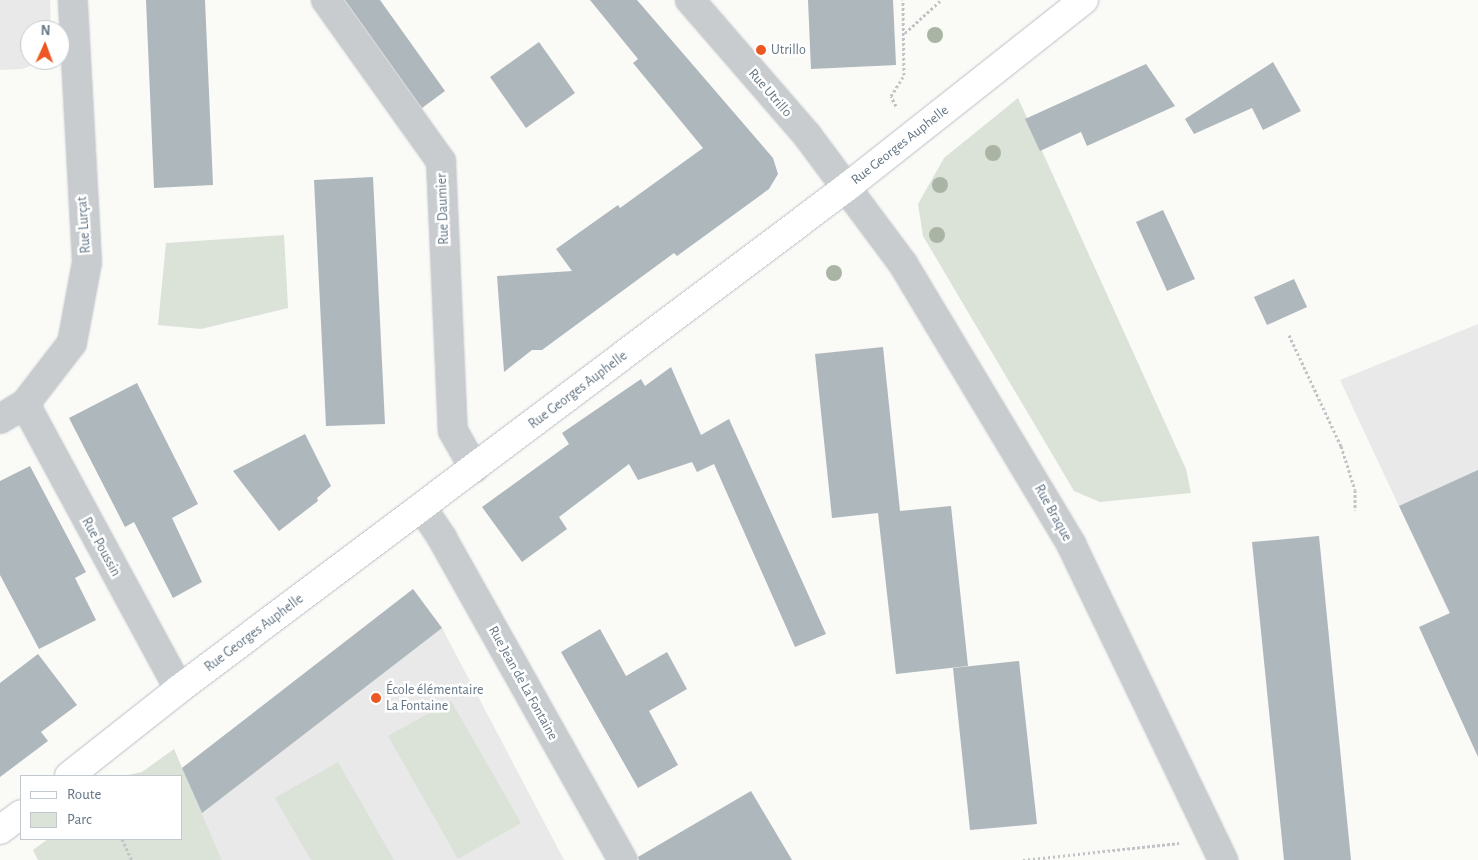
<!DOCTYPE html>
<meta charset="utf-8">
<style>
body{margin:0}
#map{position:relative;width:1478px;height:860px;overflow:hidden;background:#fafaf7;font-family:"Alegreya Sans",sans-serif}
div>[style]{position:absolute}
.built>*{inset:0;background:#e8e9e8}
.green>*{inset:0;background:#dbe2d8}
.building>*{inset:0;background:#aeb7bc}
.path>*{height:3px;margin-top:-1.5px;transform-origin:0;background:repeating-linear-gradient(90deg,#c1c4c6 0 2.5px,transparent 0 5px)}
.roads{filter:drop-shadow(0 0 1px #babfc4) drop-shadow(0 0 1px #babfc4)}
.street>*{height:28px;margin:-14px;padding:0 14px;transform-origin:14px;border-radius:14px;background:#c8cccf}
.secondary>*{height:28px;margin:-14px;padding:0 14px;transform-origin:14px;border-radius:14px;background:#fff}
.trees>*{width:16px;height:16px;margin:-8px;border-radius:50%;background:#a9b4a5}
.dots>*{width:14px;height:14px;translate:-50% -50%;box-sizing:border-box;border:2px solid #fff;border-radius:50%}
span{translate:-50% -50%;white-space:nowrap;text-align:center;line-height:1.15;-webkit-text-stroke:5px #fff;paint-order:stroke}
.poi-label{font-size:14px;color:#637584}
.left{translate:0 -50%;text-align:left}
.street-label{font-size:14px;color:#637584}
.legend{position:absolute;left:20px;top:775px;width:162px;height:65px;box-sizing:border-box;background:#fff;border:1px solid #c1c8ce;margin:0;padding:6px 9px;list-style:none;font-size:15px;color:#637584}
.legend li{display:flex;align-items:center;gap:10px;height:25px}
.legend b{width:25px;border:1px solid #c1c8ce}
.north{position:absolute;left:20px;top:20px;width:50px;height:50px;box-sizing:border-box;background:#fff;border:1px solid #c1c8ce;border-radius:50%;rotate:2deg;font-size:14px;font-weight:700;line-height:20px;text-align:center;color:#637584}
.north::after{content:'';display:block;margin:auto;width:18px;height:22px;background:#ed5724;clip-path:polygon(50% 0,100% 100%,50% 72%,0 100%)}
</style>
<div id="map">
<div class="built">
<i style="clip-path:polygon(0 0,50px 0,51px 30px,30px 30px,30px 60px,46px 60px,22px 69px,0 70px)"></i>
<i style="clip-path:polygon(1478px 324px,1478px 675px,1340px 380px)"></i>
<i style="clip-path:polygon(413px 589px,442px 628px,564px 860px,222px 860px,182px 768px)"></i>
</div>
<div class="green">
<i style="clip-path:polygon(1018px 98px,1186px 469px,1191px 493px,1100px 502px,1074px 491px,923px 236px,918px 204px,944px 158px)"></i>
<i style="clip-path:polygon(284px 235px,288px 308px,201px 329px,158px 325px,166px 243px)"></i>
<i style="clip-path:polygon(451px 701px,521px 823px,458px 859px,388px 736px)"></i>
<i style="clip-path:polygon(174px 749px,222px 860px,38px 860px,33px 850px,48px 839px,181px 839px,181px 776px,123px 776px,142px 772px)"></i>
<i style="clip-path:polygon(338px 762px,394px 860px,311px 860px,275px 798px)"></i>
</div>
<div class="building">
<i style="clip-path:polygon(146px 0,205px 0,213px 185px,154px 188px)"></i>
<i style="clip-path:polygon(345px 0,380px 0,445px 91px,422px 108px)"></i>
<i style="clip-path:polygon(590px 0,637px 0,773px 158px,778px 174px,769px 189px,677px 256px,674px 253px,542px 350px,532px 350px,504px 372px,497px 276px,572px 271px,556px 249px,618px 205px,620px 208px,703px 148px,633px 63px,638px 59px)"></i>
<i style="clip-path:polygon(808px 0,893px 0,896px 65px,811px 69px)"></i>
<i style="clip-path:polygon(539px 42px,575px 93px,526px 128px,490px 77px)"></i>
<i style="clip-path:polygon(1273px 62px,1301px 111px,1263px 130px,1252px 108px,1194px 134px,1185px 119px)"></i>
<i style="clip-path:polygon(1146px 64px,1175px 106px,1087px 146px,1081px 132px,1040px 151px,1025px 119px)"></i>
<i style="clip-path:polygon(373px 177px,385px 424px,326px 426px,314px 180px)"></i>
<i style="clip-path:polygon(1163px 210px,1195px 279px,1167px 291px,1136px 222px)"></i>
<i style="clip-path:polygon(1294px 279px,1307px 307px,1267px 325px,1254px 297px)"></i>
<i style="clip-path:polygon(883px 347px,900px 511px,951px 506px,968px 666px,896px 674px,878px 513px,832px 518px,815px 354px)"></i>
<i style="clip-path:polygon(671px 367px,701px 435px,729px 419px,826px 634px,795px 647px,714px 464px,697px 472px,692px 462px,638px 480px,629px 464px,559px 517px,567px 529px,522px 562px,482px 507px,569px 444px,562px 433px,641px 379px,645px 386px)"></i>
<i style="clip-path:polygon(137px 383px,198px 504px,172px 518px,202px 582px,173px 598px,134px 522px,125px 527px,69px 418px)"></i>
<i style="clip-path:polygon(305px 434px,331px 486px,317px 498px,318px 501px,279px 531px,233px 471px)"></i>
<i style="clip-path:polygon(30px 466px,86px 572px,75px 578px,96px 620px,39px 649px,0 575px,0 481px)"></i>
<i style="clip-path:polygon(1478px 470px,1478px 757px,1419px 627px,1450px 613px,1399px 506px)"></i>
<i style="clip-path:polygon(1319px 536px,1351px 860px,1284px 860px,1252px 542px)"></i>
<i style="clip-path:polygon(413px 589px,442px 628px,202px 813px,182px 768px)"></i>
<i style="clip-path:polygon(600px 629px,626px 676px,667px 652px,687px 689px,649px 711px,678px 765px,638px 788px,561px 652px)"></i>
<i style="clip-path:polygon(38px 654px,77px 705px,41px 732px,48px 741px,0 777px,0 683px)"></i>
<i style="clip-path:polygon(1019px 661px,1037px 824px,970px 830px,953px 668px)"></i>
<i style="clip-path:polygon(751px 791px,792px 860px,639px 860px,638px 857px)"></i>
</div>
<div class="path">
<i style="left:905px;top:33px;width:49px;rotate:-42.5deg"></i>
<i style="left:896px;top:106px;width:11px;rotate:-117deg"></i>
<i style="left:891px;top:96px;width:25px;rotate:-58deg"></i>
<i style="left:904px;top:75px;width:75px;rotate:-90.8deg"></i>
<i style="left:1289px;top:335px;width:123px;rotate:64.9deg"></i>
<i style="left:1341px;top:446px;width:46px;rotate:72.3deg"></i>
<i style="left:1355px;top:490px;width:20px;rotate:90deg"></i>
<i style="left:122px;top:839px;width:23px;rotate:65deg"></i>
<i style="left:1023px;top:860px;width:157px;rotate:-6.2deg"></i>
</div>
<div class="roads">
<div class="street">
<i style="left:326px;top:0;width:198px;rotate:54.5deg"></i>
<i style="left:441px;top:161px;width:270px;rotate:87.5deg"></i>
<i style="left:453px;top:431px;width:43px;rotate:60.4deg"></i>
<i style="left:690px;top:0;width:179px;rotate:49.1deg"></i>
<i style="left:807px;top:135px;width:161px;rotate:53.3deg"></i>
<i style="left:903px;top:264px;width:327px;rotate:59deg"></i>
<i style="left:1071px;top:544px;width:351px;rotate:64.3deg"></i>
<i style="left:25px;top:404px;width:324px;rotate:61.6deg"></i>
<i style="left:0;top:419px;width:29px;rotate:-31deg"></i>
<i style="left:25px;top:404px;width:77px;rotate:-52.4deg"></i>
<i style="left:72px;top:343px;width:82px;rotate:-79.5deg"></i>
<i style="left:87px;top:262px;width:262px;rotate:-93.1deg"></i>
<i style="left:422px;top:508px;width:36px;rotate:56deg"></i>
<i style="left:442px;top:538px;width:369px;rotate:60.7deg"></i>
</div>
<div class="secondary">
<i style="left:69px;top:776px;width:140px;rotate:-38.3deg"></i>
<i style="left:179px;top:689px;width:836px;rotate:-36.92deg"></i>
<i style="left:847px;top:187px;width:302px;rotate:-38.3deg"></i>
<i style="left:0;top:830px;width:26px;rotate:-37deg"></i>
</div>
</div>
<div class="trees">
<i style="left:935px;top:35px"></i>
<i style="left:993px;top:153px"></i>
<i style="left:940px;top:185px"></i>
<i style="left:937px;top:235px"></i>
<i style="left:834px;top:273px"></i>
</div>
<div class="dots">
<i style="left:761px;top:50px;background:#ed5724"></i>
<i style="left:376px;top:698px;background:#ed5724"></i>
</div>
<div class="poi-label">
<span class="left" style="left:771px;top:50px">Utrillo</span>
<span class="left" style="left:386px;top:698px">École élémentaire<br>La Fontaine</span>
</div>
<div class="street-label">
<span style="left:770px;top:93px;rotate:49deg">Rue Utrillo</span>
<span style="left:900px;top:145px;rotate:-38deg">Rue Georges Auphelle</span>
<span style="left:443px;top:209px;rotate:-92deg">Rue Daumier</span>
<span style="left:84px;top:225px;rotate:-94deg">Rue Lurçat</span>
<span style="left:578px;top:390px;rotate:-37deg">Rue Georges Auphelle</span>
<span style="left:1053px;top:513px;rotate:61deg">Rue Braque</span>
<span style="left:101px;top:547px;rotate:61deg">Rue Poussin</span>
<span style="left:254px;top:633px;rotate:-37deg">Rue Georges Auphelle</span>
<span style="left:523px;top:683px;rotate:61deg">Rue Jean de La Fontaine</span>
</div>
<ul class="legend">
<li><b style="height:6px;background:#fff"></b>Route</li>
<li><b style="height:14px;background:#dbe2d8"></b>Parc</li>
</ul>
<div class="north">N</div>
</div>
